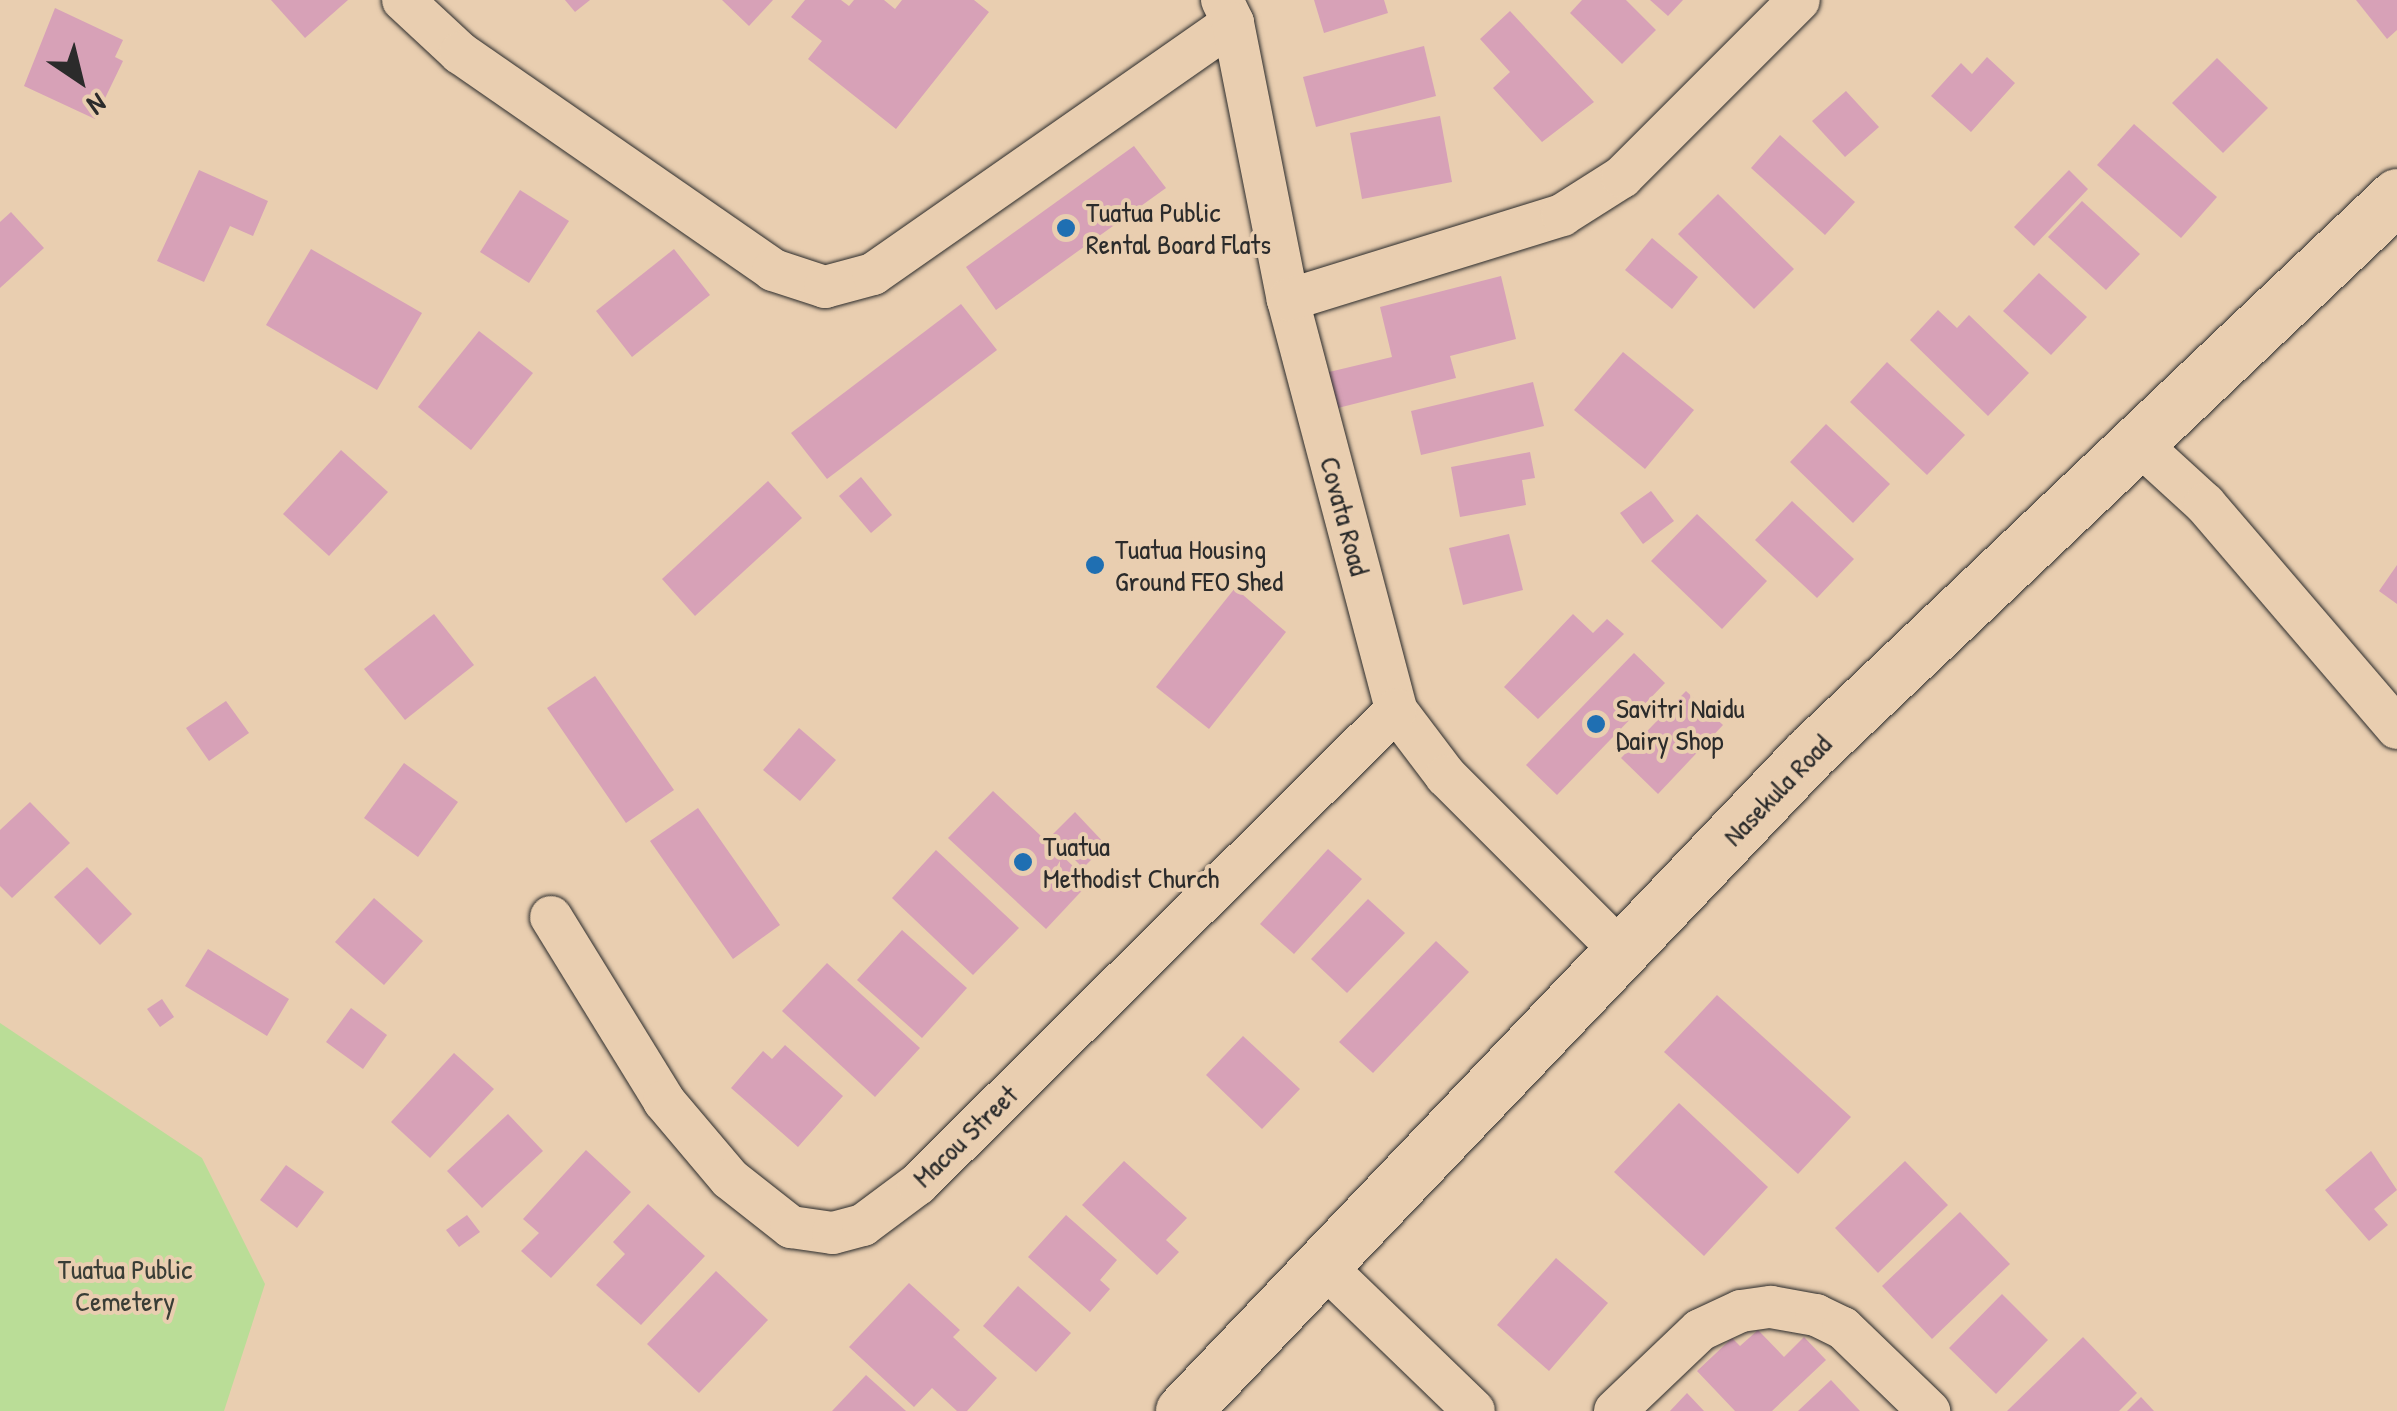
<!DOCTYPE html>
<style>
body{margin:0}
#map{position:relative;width:2397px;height:1411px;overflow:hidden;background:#e9ceb0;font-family:"Patrick Hand",sans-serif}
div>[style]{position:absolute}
.green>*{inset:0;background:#badd97}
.building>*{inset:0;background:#d7a1b7}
.roads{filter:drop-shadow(0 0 2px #2b2b2b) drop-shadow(0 0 2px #2b2b2b)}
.minor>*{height:42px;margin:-21px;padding:0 21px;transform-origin:21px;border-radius:21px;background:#e9ceb0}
.secondary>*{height:55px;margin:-27.5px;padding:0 27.5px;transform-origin:27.5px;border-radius:27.5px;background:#e9ceb0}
.dots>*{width:28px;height:28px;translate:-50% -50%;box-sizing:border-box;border:5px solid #e9ceb0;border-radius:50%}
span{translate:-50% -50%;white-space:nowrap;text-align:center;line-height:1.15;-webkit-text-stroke:8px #e9ceb0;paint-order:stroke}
.poi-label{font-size:28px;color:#2b2b2b}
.left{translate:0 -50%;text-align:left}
.street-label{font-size:28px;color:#2b2b2b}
.park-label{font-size:28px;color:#393d36}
.north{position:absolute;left:30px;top:30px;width:100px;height:100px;-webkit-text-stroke:8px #e9ceb0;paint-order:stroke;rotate:145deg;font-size:28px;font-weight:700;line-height:40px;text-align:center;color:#2b2b2b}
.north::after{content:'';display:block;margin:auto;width:35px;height:45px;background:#2b2b2b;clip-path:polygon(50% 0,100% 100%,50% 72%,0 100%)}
</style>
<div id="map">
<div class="green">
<i style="clip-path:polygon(0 1023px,202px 1158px,265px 1284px,224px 1411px,0 1411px)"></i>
</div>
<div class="building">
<i style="clip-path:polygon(271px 0,348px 0,305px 38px)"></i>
<i style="clip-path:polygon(565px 0,590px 0,575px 12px)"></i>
<i style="clip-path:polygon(722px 0,773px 0,749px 26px)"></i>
<i style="clip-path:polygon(805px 0,841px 0,849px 6px,854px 0,884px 0,895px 9px,902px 0,974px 0,989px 12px,896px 129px,808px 59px,822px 41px,791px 17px)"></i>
<i style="clip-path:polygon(1314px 0,1384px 0,1388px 13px,1324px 33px)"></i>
<i style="clip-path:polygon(1582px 0,1626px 0,1656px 30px,1622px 64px,1570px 13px)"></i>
<i style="clip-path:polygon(1650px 0,1683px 0,1668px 16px)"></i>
<i style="clip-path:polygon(2356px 0,2397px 0,2397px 30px,2387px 39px)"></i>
<i style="clip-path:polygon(55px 8px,123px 40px,115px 57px,123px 61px,95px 119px,24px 86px)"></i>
<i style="clip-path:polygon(1510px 11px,1594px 102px,1542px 142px,1493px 88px,1510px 72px,1480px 39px)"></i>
<i style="clip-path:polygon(1424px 46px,1436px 96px,1316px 127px,1303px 77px)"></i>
<i style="clip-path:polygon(1987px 57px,2015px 83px,1971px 132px,1931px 96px,1961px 63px,1972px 74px)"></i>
<i style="clip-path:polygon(2217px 58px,2268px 108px,2223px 153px,2172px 103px)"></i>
<i style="clip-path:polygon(1846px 91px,1879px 127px,1845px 157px,1812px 121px)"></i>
<i style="clip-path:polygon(1440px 116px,1452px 182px,1362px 199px,1350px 133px)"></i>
<i style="clip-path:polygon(2134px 124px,2217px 197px,2181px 238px,2097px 165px)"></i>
<i style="clip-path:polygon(1780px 135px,1855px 202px,1825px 235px,1751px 168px)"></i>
<i style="clip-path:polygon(1134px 146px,1166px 188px,996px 310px,966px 267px)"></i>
<i style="clip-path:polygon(199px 170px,268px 201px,253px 236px,230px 226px,204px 282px,157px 261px)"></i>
<i style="clip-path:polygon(2069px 170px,2088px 189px,2034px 246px,2014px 227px)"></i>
<i style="clip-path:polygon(520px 190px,569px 221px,529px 283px,480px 252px)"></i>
<i style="clip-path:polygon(1718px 194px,1794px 269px,1754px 309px,1678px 234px)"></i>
<i style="clip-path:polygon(2082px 201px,2140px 254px,2106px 290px,2048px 237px)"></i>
<i style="clip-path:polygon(11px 212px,44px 248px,0 288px,0 222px)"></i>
<i style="clip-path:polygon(1652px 238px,1698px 277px,1672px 309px,1625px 270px)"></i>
<i style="clip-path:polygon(311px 249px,422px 313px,377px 390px,266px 325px)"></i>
<i style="clip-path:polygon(674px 249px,710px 295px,632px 357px,596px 311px)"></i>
<i style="clip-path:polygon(2039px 273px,2087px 317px,2051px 355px,2003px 311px)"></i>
<i style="clip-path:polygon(1501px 276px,1516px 339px,1450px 356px,1456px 378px,1338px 408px,1329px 372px,1392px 357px,1380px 307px)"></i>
<i style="clip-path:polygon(961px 304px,997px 350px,827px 479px,791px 433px)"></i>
<i style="clip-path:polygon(1938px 310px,1957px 328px,1969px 315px,2029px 373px,1988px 416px,1910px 340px)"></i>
<i style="clip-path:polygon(479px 331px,533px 373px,471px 450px,418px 407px)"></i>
<i style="clip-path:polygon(1623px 352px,1694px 410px,1645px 469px,1574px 410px)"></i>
<i style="clip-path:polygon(1887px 362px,1965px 435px,1927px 475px,1850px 402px)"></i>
<i style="clip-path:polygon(1533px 382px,1544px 426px,1421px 455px,1411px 411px)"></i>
<i style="clip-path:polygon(1826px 424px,1890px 484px,1853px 523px,1790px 462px)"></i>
<i style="clip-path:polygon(341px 450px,388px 492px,329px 556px,283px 514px)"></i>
<i style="clip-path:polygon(1530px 452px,1535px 478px,1522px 480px,1526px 505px,1460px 517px,1451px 467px)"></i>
<i style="clip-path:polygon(861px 477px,892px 515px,871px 533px,839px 496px)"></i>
<i style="clip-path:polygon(768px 481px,802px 518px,695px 616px,662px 579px)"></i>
<i style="clip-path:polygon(1651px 491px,1674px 521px,1643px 544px,1620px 513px)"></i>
<i style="clip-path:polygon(1792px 501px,1854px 559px,1817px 598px,1755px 540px)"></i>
<i style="clip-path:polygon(1697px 514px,1767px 581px,1722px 629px,1651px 561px)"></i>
<i style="clip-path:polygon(1509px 534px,1523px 590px,1463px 605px,1449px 548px)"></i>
<i style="clip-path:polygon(2397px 565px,2397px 604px,2379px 591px)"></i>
<i style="clip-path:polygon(1235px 588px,1286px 632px,1209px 729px,1156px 687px)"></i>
<i style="clip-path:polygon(434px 614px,474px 665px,405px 720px,364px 669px)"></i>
<i style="clip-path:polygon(1573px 614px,1593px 633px,1607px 619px,1624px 634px,1538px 719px,1504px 687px)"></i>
<i style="clip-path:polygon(1634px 653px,1665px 683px,1557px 795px,1526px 765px)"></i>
<i style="clip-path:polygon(595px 676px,674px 790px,626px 823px,547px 708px)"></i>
<i style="clip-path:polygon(1686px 691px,1723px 725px,1658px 794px,1621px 758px)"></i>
<i style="clip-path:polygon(226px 701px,249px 733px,209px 761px,186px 728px)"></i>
<i style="clip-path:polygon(799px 728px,836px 760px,800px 801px,763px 770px)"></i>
<i style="clip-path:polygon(404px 763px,458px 802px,418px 857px,364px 818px)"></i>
<i style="clip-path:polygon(993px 791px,1090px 882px,1046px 929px,948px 838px)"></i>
<i style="clip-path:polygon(30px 802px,70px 843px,12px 898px,0 886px,0 830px)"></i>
<i style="clip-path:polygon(698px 808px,780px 925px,733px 959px,650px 841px)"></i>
<i style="clip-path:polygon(1075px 812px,1106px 845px,1083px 868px,1051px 836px)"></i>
<i style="clip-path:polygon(1328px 849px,1362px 879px,1294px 954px,1260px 924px)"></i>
<i style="clip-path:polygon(936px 850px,1019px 928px,973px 975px,892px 898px)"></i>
<i style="clip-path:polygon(87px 867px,132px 914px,100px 945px,54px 897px)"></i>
<i style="clip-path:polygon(374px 898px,423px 941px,384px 985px,335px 942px)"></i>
<i style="clip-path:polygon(1368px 899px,1405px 933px,1347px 993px,1311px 959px)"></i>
<i style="clip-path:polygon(902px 930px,967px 988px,922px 1038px,857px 980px)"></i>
<i style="clip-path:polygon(1436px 941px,1469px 972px,1373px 1073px,1339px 1042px)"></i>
<i style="clip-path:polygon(208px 949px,289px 999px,267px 1036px,185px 986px)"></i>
<i style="clip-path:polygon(827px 963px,920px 1048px,875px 1097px,782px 1011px)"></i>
<i style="clip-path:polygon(1717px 995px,1851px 1117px,1798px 1174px,1664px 1052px)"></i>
<i style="clip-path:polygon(162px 999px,174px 1017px,160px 1027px,147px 1009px)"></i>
<i style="clip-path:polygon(351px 1008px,387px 1035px,363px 1069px,326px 1042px)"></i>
<i style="clip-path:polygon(1243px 1036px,1300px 1089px,1262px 1129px,1206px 1075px)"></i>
<i style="clip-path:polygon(785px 1045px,843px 1096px,798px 1147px,731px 1088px,763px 1051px,772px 1059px)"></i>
<i style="clip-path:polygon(454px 1053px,494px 1089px,430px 1158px,391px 1122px)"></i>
<i style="clip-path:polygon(1679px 1103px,1768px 1187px,1704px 1256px,1614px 1172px)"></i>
<i style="clip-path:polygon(508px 1114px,543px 1151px,482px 1208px,447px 1171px)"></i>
<i style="clip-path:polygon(586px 1150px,631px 1192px,551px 1278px,521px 1251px,539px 1233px,523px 1219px)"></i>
<i style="clip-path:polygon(2371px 1151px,2397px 1190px,2374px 1209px,2388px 1225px,2369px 1241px,2325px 1190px)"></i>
<i style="clip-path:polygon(1124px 1161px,1187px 1218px,1166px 1240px,1179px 1252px,1157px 1275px,1082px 1205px)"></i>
<i style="clip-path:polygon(1905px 1161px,1948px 1205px,1878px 1273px,1835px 1228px)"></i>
<i style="clip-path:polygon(286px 1165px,324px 1192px,297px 1228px,260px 1200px)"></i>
<i style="clip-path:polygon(648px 1204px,705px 1256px,641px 1325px,596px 1285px,625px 1254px,613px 1242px)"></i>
<i style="clip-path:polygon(1960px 1212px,2010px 1264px,1932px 1339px,1882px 1286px)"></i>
<i style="clip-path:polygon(467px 1215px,480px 1232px,459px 1247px,446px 1230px)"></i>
<i style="clip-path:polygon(1066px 1215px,1117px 1260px,1100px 1280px,1110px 1289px,1090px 1312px,1028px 1257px)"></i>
<i style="clip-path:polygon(1556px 1258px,1608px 1303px,1549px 1371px,1497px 1325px)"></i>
<i style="clip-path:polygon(716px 1271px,768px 1320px,699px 1393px,647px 1344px)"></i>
<i style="clip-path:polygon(909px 1283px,960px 1330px,953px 1337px,997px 1378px,967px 1411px,957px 1411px,932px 1388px,914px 1407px,849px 1347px)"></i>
<i style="clip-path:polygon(1018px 1286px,1071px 1333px,1036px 1372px,983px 1326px)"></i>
<i style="clip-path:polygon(2002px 1294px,2048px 1340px,1996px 1394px,1949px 1348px)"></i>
<i style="clip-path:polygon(1758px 1330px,1784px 1357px,1804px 1337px,1826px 1360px,1772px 1411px,1735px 1411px,1697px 1371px,1732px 1338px,1740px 1346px)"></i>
<i style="clip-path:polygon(2083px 1337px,2137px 1393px,2119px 1411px,2007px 1411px)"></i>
<i style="clip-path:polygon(866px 1375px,906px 1411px,832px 1411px)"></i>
<i style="clip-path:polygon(1831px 1380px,1860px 1411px,1798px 1411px)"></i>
<i style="clip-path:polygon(1687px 1393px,1704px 1411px,1670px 1411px)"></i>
<i style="clip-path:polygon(2141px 1397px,2154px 1411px,2127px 1411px)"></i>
</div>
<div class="roads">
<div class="minor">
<i style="left:403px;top:0;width:78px;rotate:42.9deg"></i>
<i style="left:460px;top:53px;width:381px;rotate:34.7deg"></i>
<i style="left:773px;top:270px;width:55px;rotate:18.1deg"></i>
<i style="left:825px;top:287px;width:50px;rotate:-15.2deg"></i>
<i style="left:873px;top:274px;width:439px;rotate:-34.9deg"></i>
<i style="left:1222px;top:0;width:25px;rotate:64deg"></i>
<i style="left:1233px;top:23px;width:282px;rotate:78.8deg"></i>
<i style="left:1288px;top:300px;width:424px;rotate:75.2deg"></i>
<i style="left:1396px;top:710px;width:83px;rotate:52.9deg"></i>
<i style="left:1446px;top:776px;width:249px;rotate:45deg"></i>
<i style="left:1288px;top:300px;width:287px;rotate:-17.2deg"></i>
<i style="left:1562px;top:215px;width:71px;rotate:-32.3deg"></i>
<i style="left:1622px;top:177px;width:250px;rotate:-45deg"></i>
<i style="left:2137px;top:442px;width:92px;rotate:42.4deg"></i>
<i style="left:2205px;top:504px;width:295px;rotate:49.4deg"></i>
<i style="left:551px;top:917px;width:216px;rotate:58.4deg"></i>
<i style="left:664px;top:1101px;width:102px;rotate:49.8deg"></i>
<i style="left:730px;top:1179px;width:78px;rotate:38.2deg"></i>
<i style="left:791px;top:1227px;width:42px;rotate:8.1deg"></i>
<i style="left:833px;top:1233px;width:31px;rotate:-15deg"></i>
<i style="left:863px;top:1225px;width:69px;rotate:-36.7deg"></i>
<i style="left:918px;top:1184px;width:673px;rotate:-44.76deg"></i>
<i style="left:1322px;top:1264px;width:211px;rotate:44deg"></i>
<i style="left:1615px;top:1411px;width:117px;rotate:-43.6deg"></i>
<i style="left:1700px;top:1330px;width:45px;rotate:-24.9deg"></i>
<i style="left:1741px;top:1311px;width:30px;rotate:-8deg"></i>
<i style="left:1771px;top:1307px;width:46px;rotate:10.1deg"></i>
<i style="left:1816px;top:1315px;width:30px;rotate:26deg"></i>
<i style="left:1843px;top:1328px;width:120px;rotate:44deg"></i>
</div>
<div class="secondary">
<i style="left:1183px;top:1411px;width:909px;rotate:-46.38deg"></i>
<i style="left:1810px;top:753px;width:809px;rotate:-43.5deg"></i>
</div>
</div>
<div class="dots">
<i style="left:1066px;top:228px;background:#1f6fb2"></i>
<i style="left:1095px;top:565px;background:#1f6fb2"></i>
<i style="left:1596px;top:724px;background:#1f6fb2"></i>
<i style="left:1023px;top:862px;background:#1f6fb2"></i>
</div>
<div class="poi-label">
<span class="left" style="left:1086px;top:228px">Tuatua Public<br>Rental Board Flats</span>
<span class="left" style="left:1115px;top:565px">Tuatua Housing<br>Ground FEO Shed</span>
<span class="left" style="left:1616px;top:724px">Savitri Naidu<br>Dairy Shop</span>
<span class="left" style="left:1043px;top:862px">Tuatua<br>Methodist Church</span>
</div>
<div class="street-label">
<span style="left:1345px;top:516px;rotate:75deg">Covata Road</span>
<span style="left:1777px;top:790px;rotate:-46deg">Nasekula Road</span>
<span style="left:965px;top:1136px;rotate:-44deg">Macou Street</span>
</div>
<div class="park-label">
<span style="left:125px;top:1285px">Tuatua Public<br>Cemetery</span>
</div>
<div class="north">N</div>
</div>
